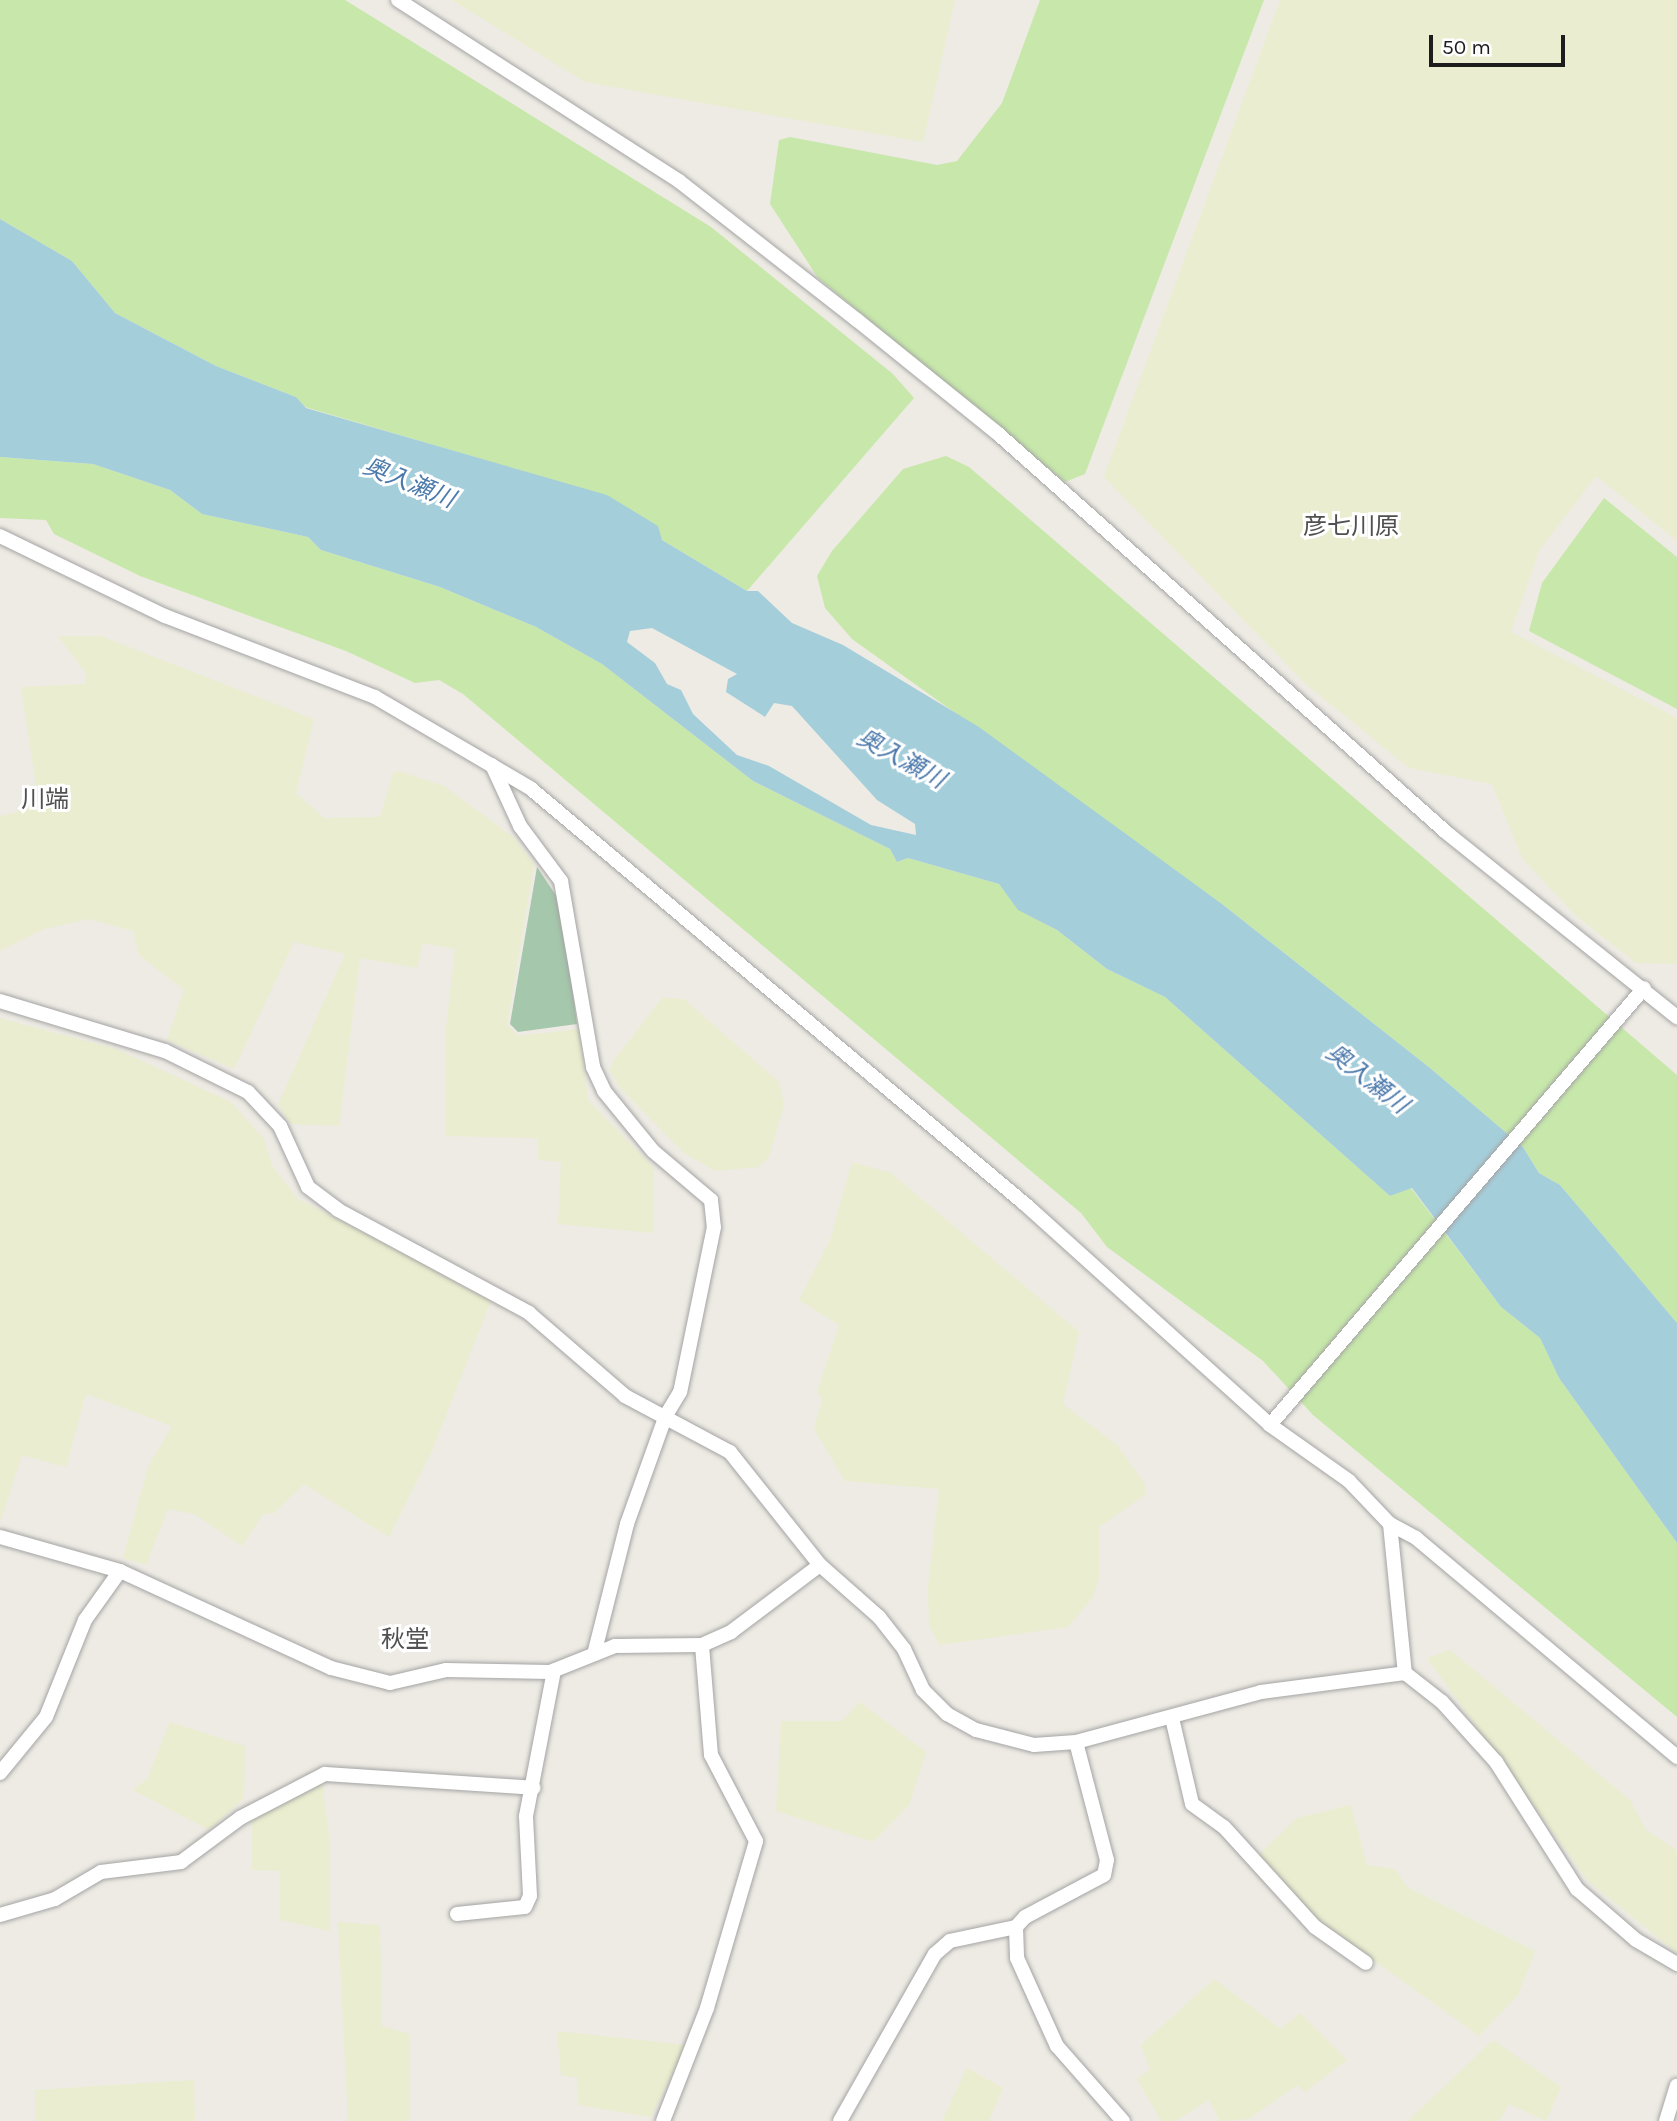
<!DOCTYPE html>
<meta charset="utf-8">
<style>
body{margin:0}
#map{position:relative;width:1677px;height:2121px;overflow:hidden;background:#eeebe4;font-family:Karla,"Noto Sans JP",sans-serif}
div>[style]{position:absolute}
.farmland>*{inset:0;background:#eaedcf}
.grass>*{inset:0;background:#c7e8aa}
.cemetery>*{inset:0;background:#a5c7ab}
.water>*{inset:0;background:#a5cedb}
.roads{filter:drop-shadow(0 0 2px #a4a4a4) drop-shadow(0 0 2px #a4a4a4)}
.minor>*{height:14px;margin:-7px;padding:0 7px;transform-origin:7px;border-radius:7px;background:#fff}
span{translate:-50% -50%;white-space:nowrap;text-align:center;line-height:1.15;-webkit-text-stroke:6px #fff;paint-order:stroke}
.water-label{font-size:24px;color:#4c79ab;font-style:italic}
.neighbourhood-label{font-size:24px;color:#505050}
.scale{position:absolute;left:1429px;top:35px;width:136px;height:32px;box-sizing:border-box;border:4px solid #1d1d1d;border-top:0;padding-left:9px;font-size:21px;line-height:24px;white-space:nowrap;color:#1d1d1d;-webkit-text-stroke:5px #fff;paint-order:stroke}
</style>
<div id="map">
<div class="farmland">
<i style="clip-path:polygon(452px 0,955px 0,923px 142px,585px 82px)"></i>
<i style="clip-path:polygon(1280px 0,1677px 0,1677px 541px,1596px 476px,1539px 551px,1511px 632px,1677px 718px,1677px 964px,1636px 963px,1576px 916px,1522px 858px,1492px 784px,1409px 768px,1307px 685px,1104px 477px)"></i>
<i style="clip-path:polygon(58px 636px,101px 636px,314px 719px,296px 793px,324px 818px,380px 817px,393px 773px,399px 771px,444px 786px,513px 837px,534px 864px,507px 1025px,518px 1036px,579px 1029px,588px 1100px,654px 1168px,654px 1233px,558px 1224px,561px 1162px,538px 1160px,538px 1138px,446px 1136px,445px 1036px,455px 949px,423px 943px,417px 968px,360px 958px,339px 1126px,291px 1124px,278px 1105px,345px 954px,294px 942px,234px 1069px,167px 1040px,184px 990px,139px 955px,133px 931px,89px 919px,44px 929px,0 951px,0 816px,39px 806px,21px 687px,86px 684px,85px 672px)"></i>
<i style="clip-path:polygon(662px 998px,684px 999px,779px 1082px,784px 1105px,769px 1157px,759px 1167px,715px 1171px,684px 1153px,621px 1089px,610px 1070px,614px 1060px)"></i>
<i style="clip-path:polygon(0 1018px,116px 1049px,231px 1102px,264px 1139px,272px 1166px,298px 1199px,492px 1298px,432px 1451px,389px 1537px,304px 1484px,274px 1513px,263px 1514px,242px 1546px,194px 1514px,168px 1509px,146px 1565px,123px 1558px,148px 1467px,172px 1426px,86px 1394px,66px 1467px,22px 1455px,0 1522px)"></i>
<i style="clip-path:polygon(852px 1162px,891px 1173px,1079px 1332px,1063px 1404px,1117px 1445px,1145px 1484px,1145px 1495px,1099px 1527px,1099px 1578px,1093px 1597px,1068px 1627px,939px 1645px,929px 1624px,928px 1587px,939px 1489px,845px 1481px,814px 1429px,822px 1399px,817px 1392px,839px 1325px,799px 1300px,830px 1240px)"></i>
<i style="clip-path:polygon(1450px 1650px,1630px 1800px,1646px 1830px,1677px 1850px,1677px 1953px,1588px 1881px,1427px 1658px)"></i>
<i style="clip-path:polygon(860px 1702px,926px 1752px,909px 1805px,873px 1842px,776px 1811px,781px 1721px,842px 1721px)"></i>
<i style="clip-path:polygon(170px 1722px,245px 1746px,244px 1798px,209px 1830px,133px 1790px,147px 1779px)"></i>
<i style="clip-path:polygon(322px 1782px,330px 1844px,330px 1931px,280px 1920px,280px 1871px,252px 1870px,252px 1818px)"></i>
<i style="clip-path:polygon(1351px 1805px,1367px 1865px,1395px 1869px,1407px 1887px,1535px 1951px,1518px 1995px,1479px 2036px,1315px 1918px,1257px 1857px,1297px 1818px)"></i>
<i style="clip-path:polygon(338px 1922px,380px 1925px,382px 2026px,410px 2034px,410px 2121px,348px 2121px)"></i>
<i style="clip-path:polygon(1214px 1979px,1281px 2029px,1300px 2013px,1347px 2060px,1305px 2092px,1297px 2085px,1249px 2119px,1220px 2121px,1209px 2100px,1175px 2121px,1161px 2121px,1137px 2079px,1150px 2069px,1141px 2045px)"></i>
<i style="clip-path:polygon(557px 2031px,686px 2045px,651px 2117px,578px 2105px,577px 2077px,561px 2076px)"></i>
<i style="clip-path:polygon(1493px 2040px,1561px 2087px,1546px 2121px,1509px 2104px,1499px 2121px,1408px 2121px)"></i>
<i style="clip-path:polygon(967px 2068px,1003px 2088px,989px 2121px,942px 2121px)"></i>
<i style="clip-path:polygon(194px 2080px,195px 2121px,36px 2121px,35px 2090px)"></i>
</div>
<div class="grass">
<i style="clip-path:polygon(0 0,345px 0,711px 227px,893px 374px,914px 398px,747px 591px,662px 540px,607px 496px,305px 407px,296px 397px,216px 366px,115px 313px,72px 261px,0 219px)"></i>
<i style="clip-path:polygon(1040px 0,1264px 0,1085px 474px,1065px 482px,818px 278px,770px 204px,779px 140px,790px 137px,937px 165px,957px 161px,1002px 103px)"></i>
<i style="clip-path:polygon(946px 456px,969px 467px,1677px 1075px,1677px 1323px,1560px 1185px,1539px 1173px,1523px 1147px,1430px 1068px,1222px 904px,852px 639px,825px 608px,817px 576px,832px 551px,903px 469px)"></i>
<i style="clip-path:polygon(0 457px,93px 464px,170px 490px,202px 514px,308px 537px,321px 550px,440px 587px,536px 627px,602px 664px,753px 781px,890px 849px,897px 862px,908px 858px,999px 884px,1019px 910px,1057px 930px,1107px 969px,1165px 997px,1390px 1196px,1411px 1188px,1501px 1307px,1540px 1338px,1559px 1378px,1677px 1543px,1677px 1717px,1313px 1415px,1263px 1361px,1107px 1247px,1081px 1213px,463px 694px,439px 680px,415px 683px,346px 651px,140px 576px,54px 534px,46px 520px,0 518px)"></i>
<i style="clip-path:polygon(1604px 498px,1677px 557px,1677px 709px,1529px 631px,1542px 583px)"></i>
</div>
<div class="cemetery">
<i style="clip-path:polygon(537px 867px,561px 903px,577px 1024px,518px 1032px,510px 1024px)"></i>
</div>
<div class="water">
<i style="clip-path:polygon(evenodd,0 219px,72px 261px,115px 313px,216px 366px,296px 397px,306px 408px,607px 495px,658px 526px,662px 540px,747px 591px,758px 591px,792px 623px,843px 645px,979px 727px,1222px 904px,1430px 1068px,1523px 1147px,1539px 1173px,1560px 1185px,1677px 1323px,1677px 1543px,1559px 1378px,1540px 1338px,1501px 1307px,1412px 1188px,1390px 1196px,1165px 997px,1107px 969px,1057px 930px,1018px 910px,999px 884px,908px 858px,897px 862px,890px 849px,753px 781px,602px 664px,536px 627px,440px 587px,321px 550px,308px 537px,202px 514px,170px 490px,93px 464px,0 457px,0 219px,652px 628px,737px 674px,728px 679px,726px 692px,765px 717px,774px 703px,792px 706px,877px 800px,915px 824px,916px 835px,871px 825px,769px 766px,737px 755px,693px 714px,681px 690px,667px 684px,655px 663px,627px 642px,630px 631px,652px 628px)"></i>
</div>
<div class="roads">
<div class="minor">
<i style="left:398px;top:0;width:334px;rotate:32.8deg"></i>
<i style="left:679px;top:181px;width:226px;rotate:38deg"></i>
<i style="left:857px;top:320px;width:179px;rotate:38.9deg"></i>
<i style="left:996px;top:432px;width:603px;rotate:41.64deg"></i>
<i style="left:1447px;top:833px;width:295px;rotate:38.7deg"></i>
<i style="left:0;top:536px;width:183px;rotate:25.9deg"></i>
<i style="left:165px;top:616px;width:225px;rotate:21.1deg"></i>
<i style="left:375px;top:697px;width:180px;rotate:30.4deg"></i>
<i style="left:530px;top:788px;width:648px;rotate:40.05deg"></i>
<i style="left:1026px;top:1205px;width:329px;rotate:42deg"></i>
<i style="left:1270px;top:1425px;width:97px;rotate:35.3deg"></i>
<i style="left:1349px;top:1481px;width:59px;rotate:46.4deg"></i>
<i style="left:1390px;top:1524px;width:30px;rotate:28deg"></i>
<i style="left:1416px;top:1538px;width:341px;rotate:40deg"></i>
<i style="left:492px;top:765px;width:67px;rotate:65.3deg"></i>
<i style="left:520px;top:826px;width:69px;rotate:53.3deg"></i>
<i style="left:561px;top:881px;width:189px;rotate:80.2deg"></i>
<i style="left:593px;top:1067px;width:26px;rotate:65deg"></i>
<i style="left:604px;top:1091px;width:77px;rotate:50.8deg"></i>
<i style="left:653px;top:1151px;width:76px;rotate:40.2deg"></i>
<i style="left:711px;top:1200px;width:27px;rotate:84deg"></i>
<i style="left:714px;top:1227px;width:168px;rotate:101.6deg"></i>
<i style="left:680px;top:1392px;width:27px;rotate:121deg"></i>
<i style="left:666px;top:1415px;width:116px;rotate:109.7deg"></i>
<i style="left:627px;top:1524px;width:134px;rotate:104.2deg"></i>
<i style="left:0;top:1001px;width:172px;rotate:16.9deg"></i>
<i style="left:165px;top:1051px;width:93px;rotate:26.3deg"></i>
<i style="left:248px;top:1092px;width:47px;rotate:46.7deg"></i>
<i style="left:280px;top:1126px;width:67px;rotate:65.3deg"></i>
<i style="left:308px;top:1187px;width:38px;rotate:37deg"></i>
<i style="left:338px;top:1210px;width:217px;rotate:28.3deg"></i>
<i style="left:529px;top:1313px;width:127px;rotate:40.8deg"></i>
<i style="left:625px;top:1396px;width:119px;rotate:28.1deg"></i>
<i style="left:730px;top:1452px;width:144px;rotate:51.5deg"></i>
<i style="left:820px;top:1565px;width:79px;rotate:41.4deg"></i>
<i style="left:879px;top:1617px;width:41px;rotate:52deg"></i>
<i style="left:904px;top:1649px;width:45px;rotate:65.1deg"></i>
<i style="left:923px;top:1690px;width:34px;rotate:45deg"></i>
<i style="left:947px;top:1714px;width:33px;rotate:29deg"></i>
<i style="left:976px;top:1730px;width:60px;rotate:14.5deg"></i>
<i style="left:1034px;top:1745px;width:42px;rotate:-4.1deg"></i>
<i style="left:1076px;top:1742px;width:192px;rotate:-15.1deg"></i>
<i style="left:1261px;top:1692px;width:145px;rotate:-7.5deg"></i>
<i style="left:1405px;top:1673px;width:47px;rotate:38.1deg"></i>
<i style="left:1442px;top:1702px;width:81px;rotate:48deg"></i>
<i style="left:1496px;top:1762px;width:151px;rotate:57.5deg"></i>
<i style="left:1577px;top:1889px;width:78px;rotate:40.8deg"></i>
<i style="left:1636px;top:1940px;width:48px;rotate:30.3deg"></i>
<i style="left:1270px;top:1425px;width:575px;rotate:-49.44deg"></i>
<i style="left:1390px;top:1524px;width:150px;rotate:84.3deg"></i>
<i style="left:0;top:1537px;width:125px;rotate:15.8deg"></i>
<i style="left:120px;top:1571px;width:232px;rotate:24.7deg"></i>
<i style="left:331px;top:1668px;width:61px;rotate:14.3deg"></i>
<i style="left:390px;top:1683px;width:57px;rotate:-13.1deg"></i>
<i style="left:446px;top:1670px;width:104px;rotate:1.1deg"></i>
<i style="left:550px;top:1672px;width:70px;rotate:-21.8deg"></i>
<i style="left:615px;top:1646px;width:87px;rotate:-0.7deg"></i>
<i style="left:702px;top:1645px;width:32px;rotate:-24deg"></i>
<i style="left:731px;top:1632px;width:111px;rotate:-37deg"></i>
<i style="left:1172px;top:1718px;width:88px;rotate:76.9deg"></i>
<i style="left:1192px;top:1804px;width:39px;rotate:36deg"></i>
<i style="left:1224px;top:1827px;width:135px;rotate:47.7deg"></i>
<i style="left:1315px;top:1927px;width:62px;rotate:35.2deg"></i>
<i style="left:1076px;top:1742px;width:122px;rotate:75.3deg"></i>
<i style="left:1107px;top:1860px;width:15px;rotate:101deg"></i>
<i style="left:1104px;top:1875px;width:89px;rotate:152deg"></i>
<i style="left:1025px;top:1917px;width:13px;rotate:132deg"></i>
<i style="left:1016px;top:1927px;width:31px;rotate:88deg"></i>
<i style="left:1017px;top:1958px;width:97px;rotate:65.6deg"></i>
<i style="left:1057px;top:2046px;width:100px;rotate:48.7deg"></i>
<i style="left:0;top:1773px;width:72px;rotate:-50.6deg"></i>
<i style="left:46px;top:1717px;width:105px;rotate:-68.1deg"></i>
<i style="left:85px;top:1620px;width:60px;rotate:-54.5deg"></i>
<i style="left:457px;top:1914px;width:68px;rotate:-5.9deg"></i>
<i style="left:525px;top:1907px;width:12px;rotate:-66deg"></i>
<i style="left:530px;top:1896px;width:80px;rotate:-92.9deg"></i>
<i style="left:526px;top:1816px;width:148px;rotate:-79.1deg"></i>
<i style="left:0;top:1915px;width:57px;rotate:-16.2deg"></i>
<i style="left:55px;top:1899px;width:53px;rotate:-30.4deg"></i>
<i style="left:101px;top:1872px;width:81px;rotate:-7.1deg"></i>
<i style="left:181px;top:1862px;width:74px;rotate:-36.7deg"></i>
<i style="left:240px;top:1818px;width:96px;rotate:-27.4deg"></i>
<i style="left:325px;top:1774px;width:209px;rotate:3.8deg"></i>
<i style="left:663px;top:2121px;width:121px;rotate:-68.7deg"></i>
<i style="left:707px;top:2008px;width:174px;rotate:-73.6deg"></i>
<i style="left:756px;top:1841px;width:97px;rotate:-117.6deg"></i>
<i style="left:711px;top:1755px;width:110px;rotate:-94.7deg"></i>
<i style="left:840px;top:2121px;width:192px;rotate:-60.4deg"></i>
<i style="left:935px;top:1954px;width:20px;rotate:-41deg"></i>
<i style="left:950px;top:1941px;width:67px;rotate:-12deg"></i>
<i style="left:1666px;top:2121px;width:37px;rotate:-73deg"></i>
</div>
</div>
<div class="water-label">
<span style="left:409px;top:483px;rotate:22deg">奥入瀬川</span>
<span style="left:901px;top:759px;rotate:29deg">奥入瀬川</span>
<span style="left:1367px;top:1079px;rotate:38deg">奥入瀬川</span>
</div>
<div class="neighbourhood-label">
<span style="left:1351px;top:527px">彦七川原</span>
<span style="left:45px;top:800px">川端</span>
<span style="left:405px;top:1640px">秋堂</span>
</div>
<div class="scale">50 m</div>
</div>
